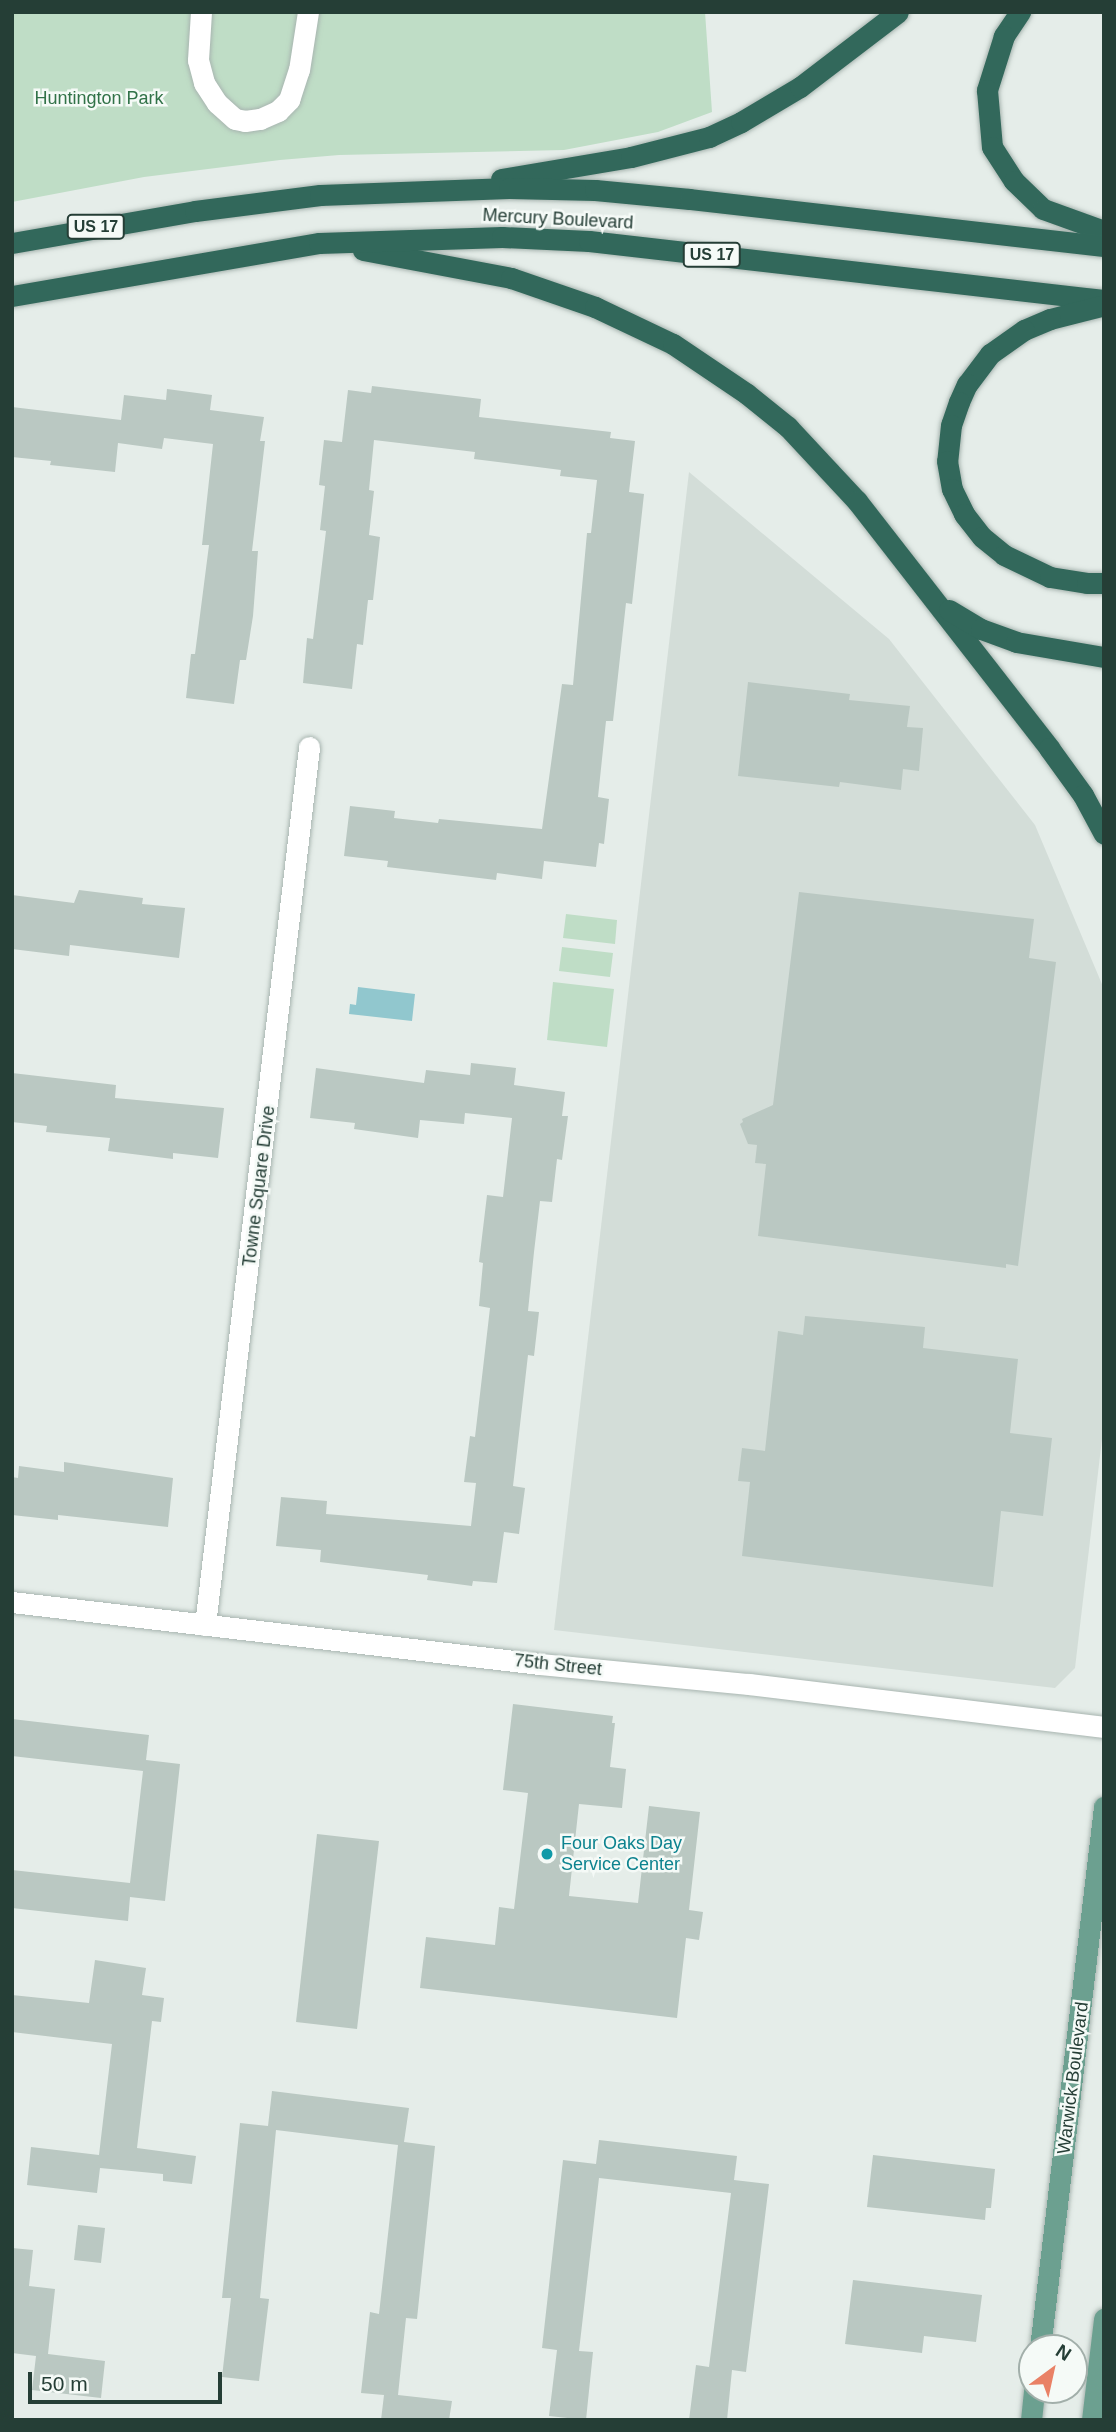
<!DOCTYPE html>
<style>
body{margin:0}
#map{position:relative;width:1116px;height:2432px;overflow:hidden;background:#e5ede9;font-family:Helvetica,sans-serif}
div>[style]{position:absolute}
.built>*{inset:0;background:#d3ddd8}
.green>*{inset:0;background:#bfddc6}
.water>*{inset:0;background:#91c7ce}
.building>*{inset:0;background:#bac8c2}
.roads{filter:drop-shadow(0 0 2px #a8b5b0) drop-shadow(0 0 2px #a8b5b0)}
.street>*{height:21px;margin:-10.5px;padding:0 10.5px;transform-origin:10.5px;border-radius:10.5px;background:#fff}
.secondary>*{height:21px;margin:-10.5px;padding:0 10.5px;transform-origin:10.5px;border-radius:10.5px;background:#fff}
.primary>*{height:21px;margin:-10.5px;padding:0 10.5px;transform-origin:10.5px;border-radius:10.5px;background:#6ca090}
.highway>*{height:21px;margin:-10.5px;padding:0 10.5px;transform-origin:10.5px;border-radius:10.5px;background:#32685b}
.dots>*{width:19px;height:19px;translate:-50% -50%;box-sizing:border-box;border:4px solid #f5faf7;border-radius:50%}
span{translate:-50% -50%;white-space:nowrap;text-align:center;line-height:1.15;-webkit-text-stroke:5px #f5faf7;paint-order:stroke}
.shield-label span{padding:2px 5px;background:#f5faf7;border:2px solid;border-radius:5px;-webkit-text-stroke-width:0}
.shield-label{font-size:16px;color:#253e36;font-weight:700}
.park-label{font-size:18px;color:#317248}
.street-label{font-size:18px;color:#253e36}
.culture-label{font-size:18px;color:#0d838f}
.left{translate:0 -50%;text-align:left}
.frame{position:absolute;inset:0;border:14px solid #253e36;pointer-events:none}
.north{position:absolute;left:1018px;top:2334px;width:70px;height:70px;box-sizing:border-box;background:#f5faf7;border:2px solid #a2afaa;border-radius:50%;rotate:33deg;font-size:19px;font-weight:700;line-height:28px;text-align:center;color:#253e36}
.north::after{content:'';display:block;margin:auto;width:24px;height:32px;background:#e98166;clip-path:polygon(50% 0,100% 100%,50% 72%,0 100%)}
.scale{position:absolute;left:28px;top:2372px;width:194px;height:32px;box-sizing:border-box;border:4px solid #253e36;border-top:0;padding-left:9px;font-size:21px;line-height:24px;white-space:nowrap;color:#253e36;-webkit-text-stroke:5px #f5faf7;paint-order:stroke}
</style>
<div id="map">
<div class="built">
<i style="clip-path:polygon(689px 472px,889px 639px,1035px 825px,1104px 989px,1104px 1422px,1075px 1668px,1055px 1688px,554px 1630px)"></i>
</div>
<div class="green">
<i style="clip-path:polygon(12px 12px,705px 12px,712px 112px,658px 132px,564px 150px,339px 155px,280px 160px,144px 177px,12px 202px)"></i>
<i style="clip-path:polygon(566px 914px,617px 920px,615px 944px,563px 938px)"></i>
<i style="clip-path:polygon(562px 947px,613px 953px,610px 977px,559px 971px)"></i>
<i style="clip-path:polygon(553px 982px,614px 989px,607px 1047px,547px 1040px)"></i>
</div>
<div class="water">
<i style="clip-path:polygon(358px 987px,415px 994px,412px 1021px,349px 1014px,350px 1004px,356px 1005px)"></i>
</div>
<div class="building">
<i style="clip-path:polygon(372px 386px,481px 399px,479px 417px,611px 432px,610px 438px,635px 441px,629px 492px,644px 494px,632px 604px,626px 603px,613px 721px,606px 721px,598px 797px,609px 799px,604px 844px,599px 843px,596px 867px,544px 861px,542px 879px,497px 873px,496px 880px,387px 867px,388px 861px,344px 856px,350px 806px,395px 811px,394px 818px,438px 823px,439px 819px,542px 829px,562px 684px,573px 685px,587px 533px,591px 533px,597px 480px,560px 476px,561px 470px,474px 459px,475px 452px,374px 440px,369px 490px,374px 491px,369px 535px,380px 537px,373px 600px,368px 600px,363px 645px,357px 644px,352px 689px,303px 683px,307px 638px,313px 639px,326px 531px,320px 530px,325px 486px,319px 485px,324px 440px,342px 442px,348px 390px,371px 393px)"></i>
<i style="clip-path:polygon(167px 389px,212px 395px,210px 410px,264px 417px,260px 441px,265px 441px,252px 551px,258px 551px,253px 616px,246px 660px,240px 660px,234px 704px,186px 698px,191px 654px,195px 654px,209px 545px,202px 545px,213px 444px,164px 438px,162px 449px,118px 443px,115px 472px,50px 465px,51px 461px,12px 457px,12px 407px,121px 420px,124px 395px,166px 400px)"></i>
<i style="clip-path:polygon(748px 682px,850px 694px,849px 700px,910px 706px,907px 727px,923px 728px,919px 771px,903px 769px,901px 790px,840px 782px,839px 787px,738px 776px)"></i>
<i style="clip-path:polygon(79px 890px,143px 898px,142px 904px,185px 908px,179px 958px,70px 945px,69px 956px,12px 949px,12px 895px,74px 903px)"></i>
<i style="clip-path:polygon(799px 892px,1034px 919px,1029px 958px,1056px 962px,1018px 1266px,1006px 1264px,1006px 1268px,758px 1236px,766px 1164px,755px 1163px,757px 1145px,748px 1144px,740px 1124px,743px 1122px,742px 1119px,773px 1105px)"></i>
<i style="clip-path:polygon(471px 1063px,516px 1068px,514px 1085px,565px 1092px,562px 1116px,568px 1116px,562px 1160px,557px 1159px,552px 1202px,540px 1201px,534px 1252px,528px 1311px,539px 1312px,534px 1356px,528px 1355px,513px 1486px,525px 1488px,519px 1534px,504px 1532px,497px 1583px,473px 1581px,472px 1586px,427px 1580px,428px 1575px,320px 1562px,321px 1550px,276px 1546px,281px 1497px,327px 1501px,326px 1514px,471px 1526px,476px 1483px,464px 1482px,470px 1436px,475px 1437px,490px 1308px,479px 1306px,483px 1263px,479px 1262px,487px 1195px,503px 1197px,512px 1118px,465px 1113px,464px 1124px,420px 1120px,418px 1138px,354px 1129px,355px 1123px,310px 1118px,316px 1068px,424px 1083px,426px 1070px,470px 1075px)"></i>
<i style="clip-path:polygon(12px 1073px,116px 1085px,115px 1098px,224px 1108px,218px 1158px,173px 1153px,173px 1159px,108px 1151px,110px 1138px,46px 1132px,47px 1126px,12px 1122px)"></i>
<i style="clip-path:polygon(805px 1316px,925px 1327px,923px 1348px,1018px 1359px,1010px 1433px,1052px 1438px,1043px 1516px,1001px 1511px,993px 1587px,742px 1556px,750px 1482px,738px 1481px,742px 1448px,765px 1451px,778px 1331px,803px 1335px)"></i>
<i style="clip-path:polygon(64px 1462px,173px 1478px,168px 1527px,58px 1515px,58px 1520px,12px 1515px,12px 1477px,18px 1478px,19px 1466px,64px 1472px)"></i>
<i style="clip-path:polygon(513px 1704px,613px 1716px,612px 1723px,615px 1723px,610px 1767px,626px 1769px,622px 1808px,579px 1804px,569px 1896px,638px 1903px,649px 1806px,700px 1812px,689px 1910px,703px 1912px,699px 1940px,686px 1938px,677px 2018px,420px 1988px,426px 1937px,495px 1945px,499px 1907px,514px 1909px,528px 1793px,503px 1790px)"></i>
<i style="clip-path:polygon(12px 1719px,149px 1735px,146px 1760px,180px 1764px,165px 1901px,130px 1897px,128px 1921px,12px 1908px,12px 1870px,130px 1883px,143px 1771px,12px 1756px)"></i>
<i style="clip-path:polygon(317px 1834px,379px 1841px,357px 2029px,296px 2022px)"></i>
<i style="clip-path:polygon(95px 1960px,146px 1968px,142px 1995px,164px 1998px,161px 2022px,152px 2021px,137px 2148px,196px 2156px,192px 2184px,163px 2181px,163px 2174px,100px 2168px,97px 2193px,27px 2185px,31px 2147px,99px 2155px,112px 2044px,12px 2032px,12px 1995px,89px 2003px)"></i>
<i style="clip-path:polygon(272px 2091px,409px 2108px,404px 2142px,435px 2146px,417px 2319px,406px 2318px,398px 2395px,452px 2401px,449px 2420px,381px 2420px,384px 2395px,361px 2393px,370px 2312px,379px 2314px,398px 2145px,276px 2130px,260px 2298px,269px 2299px,259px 2381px,222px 2377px,231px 2298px,222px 2298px,240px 2123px,268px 2126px)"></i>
<i style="clip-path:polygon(599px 2140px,737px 2156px,734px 2180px,769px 2184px,746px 2372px,732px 2370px,727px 2420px,689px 2420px,696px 2365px,709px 2367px,731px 2193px,599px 2178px,579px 2351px,593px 2352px,586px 2420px,549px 2416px,557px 2350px,542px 2348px,563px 2160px,596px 2164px)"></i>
<i style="clip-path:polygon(873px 2155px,995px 2169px,991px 2208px,986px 2208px,985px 2220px,867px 2207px)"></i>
<i style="clip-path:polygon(78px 2225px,105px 2228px,101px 2263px,74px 2260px)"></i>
<i style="clip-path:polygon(12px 2248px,33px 2250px,29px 2286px,55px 2289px,48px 2354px,105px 2361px,101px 2398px,32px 2390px,36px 2356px,12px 2353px)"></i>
<i style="clip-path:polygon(853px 2280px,982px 2295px,976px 2342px,924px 2336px,922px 2353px,845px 2344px)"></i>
</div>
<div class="roads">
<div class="street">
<i style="left:201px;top:12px;width:48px;rotate:93.6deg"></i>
<i style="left:198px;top:60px;width:24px;rotate:75deg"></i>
<i style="left:204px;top:83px;width:24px;rotate:57deg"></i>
<i style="left:217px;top:103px;width:24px;rotate:42deg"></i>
<i style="left:235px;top:119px;width:10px;rotate:11deg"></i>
<i style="left:245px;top:121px;width:15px;rotate:-8deg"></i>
<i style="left:260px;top:119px;width:20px;rotate:-24deg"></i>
<i style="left:278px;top:111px;width:16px;rotate:-45deg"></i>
<i style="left:289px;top:100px;width:32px;rotate:-72deg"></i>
<i style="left:299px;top:70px;width:59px;rotate:-81.2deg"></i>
<i style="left:205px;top:1625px;width:884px;rotate:-83.24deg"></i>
</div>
<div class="secondary">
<i style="left:12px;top:1602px;width:532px;rotate:6.7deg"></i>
<i style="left:540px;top:1664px;width:210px;rotate:5.5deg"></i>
<i style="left:749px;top:1684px;width:358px;rotate:6.9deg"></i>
</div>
<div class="primary">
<i style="left:1040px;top:2348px;width:545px;rotate:-83.25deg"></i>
<i style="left:1031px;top:2420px;width:30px;rotate:-84deg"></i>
<i style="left:1092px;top:2420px;width:102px;rotate:-83.2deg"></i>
</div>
<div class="highway">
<i style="left:1020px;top:12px;width:29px;rotate:124deg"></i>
<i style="left:1004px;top:36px;width:57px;rotate:107.5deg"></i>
<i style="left:987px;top:90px;width:57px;rotate:85deg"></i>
<i style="left:992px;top:147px;width:40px;rotate:57.1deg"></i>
<i style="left:1014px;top:181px;width:40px;rotate:44deg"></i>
<i style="left:1043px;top:209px;width:65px;rotate:19.8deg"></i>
<i style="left:501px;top:179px;width:132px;rotate:-9.6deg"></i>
<i style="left:631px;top:157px;width:81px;rotate:-14.4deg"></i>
<i style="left:709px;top:137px;width:35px;rotate:-25deg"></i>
<i style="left:741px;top:122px;width:69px;rotate:-30.7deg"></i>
<i style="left:800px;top:87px;width:123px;rotate:-37.4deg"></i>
<i style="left:12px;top:243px;width:186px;rotate:-9.9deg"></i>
<i style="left:195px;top:211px;width:126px;rotate:-7.3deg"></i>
<i style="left:320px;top:195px;width:189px;rotate:-2.1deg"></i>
<i style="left:509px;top:188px;width:86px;rotate:1.3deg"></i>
<i style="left:595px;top:190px;width:95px;rotate:5.4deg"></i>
<i style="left:690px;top:199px;width:417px;rotate:6.5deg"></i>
<i style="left:363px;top:250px;width:151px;rotate:10.7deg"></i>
<i style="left:511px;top:278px;width:89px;rotate:19deg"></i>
<i style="left:595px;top:307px;width:86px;rotate:25.4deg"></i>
<i style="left:673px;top:344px;width:89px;rotate:34deg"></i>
<i style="left:747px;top:394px;width:53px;rotate:38.8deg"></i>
<i style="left:788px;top:427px;width:101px;rotate:47deg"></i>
<i style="left:857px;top:501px;width:313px;rotate:52.1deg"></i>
<i style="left:1049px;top:748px;width:58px;rotate:54.1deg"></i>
<i style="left:1083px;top:795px;width:44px;rotate:61.7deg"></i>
<i style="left:12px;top:296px;width:312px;rotate:-9.8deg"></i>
<i style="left:319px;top:243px;width:183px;rotate:-1.9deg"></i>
<i style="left:502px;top:237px;width:87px;rotate:2.6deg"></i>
<i style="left:589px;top:241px;width:518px;rotate:6.54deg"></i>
<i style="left:1101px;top:306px;width:53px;rotate:165.7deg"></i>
<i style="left:1050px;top:319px;width:28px;rotate:157deg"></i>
<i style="left:1024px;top:330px;width:42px;rotate:144.8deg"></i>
<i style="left:990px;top:354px;width:38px;rotate:127deg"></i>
<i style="left:967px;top:384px;width:20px;rotate:114deg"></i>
<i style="left:959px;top:402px;width:24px;rotate:109deg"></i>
<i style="left:951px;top:425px;width:36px;rotate:96deg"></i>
<i style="left:947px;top:461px;width:28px;rotate:80deg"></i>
<i style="left:952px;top:489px;width:28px;rotate:64deg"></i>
<i style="left:964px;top:514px;width:29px;rotate:52deg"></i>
<i style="left:982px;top:537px;width:28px;rotate:39deg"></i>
<i style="left:1004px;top:555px;width:51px;rotate:25.6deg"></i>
<i style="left:1050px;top:577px;width:37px;rotate:9deg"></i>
<i style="left:1087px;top:583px;width:17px"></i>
<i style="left:949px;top:610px;width:37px;rotate:31deg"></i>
<i style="left:981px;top:629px;width:37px;rotate:20deg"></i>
<i style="left:1016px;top:642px;width:89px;rotate:9.7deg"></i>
</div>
</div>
<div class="dots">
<i style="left:547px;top:1854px;background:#0f9aa8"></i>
</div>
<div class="shield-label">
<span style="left:96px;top:227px">US 17</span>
<span style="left:712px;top:255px">US 17</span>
</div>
<div class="park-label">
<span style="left:99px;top:98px">Huntington Park</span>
</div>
<div class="street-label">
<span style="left:558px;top:219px;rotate:3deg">Mercury Boulevard</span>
<span style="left:259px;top:1186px;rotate:-83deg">Towne Square Drive</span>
<span style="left:558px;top:1665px;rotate:6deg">75th Street</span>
<span style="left:1073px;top:2078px;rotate:-83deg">Warwick Boulevard</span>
</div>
<div class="culture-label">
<span class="left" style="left:561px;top:1854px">Four Oaks Day<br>Service Center</span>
</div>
<div class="frame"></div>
<div class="north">N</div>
<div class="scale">50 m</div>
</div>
